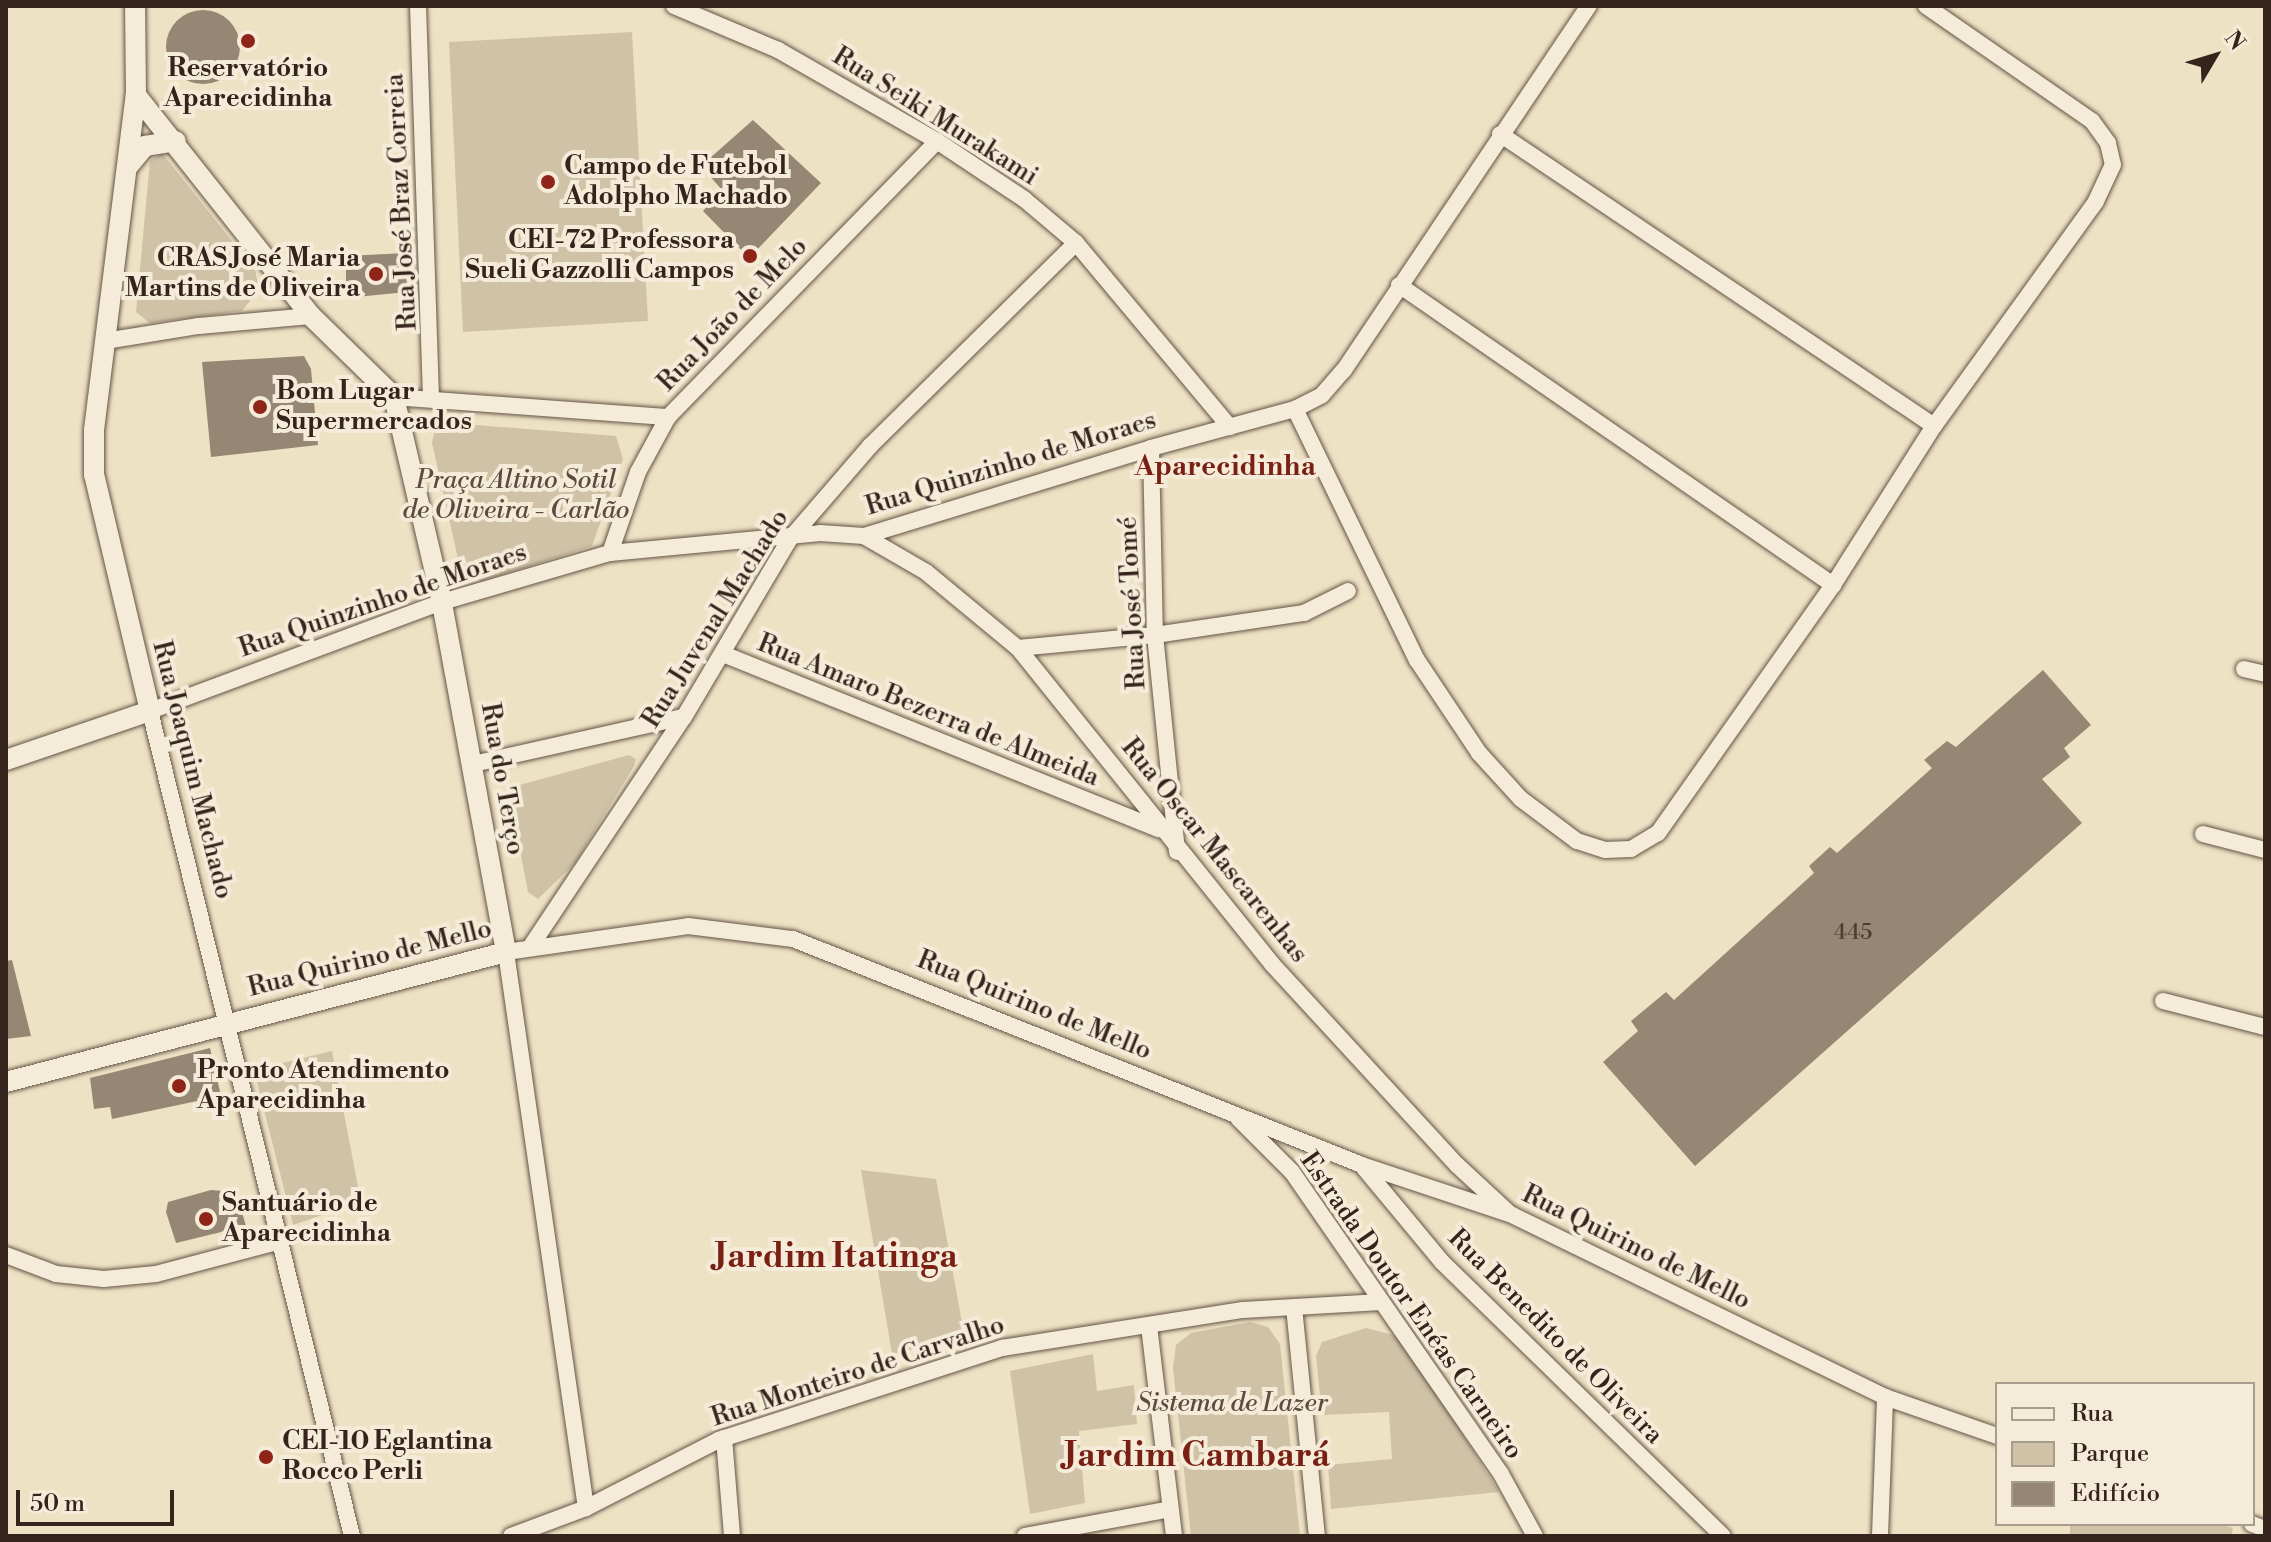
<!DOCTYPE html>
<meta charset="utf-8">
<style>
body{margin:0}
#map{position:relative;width:2271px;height:1542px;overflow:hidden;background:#eee2c4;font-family:"Libre Bodoni",serif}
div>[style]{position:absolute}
.green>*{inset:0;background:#cfc2a7}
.building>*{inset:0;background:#958773}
.round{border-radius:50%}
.roads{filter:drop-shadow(0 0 2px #635446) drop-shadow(0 0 2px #635446)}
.minor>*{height:16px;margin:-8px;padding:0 8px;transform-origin:8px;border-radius:8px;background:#f4ecd9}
.tertiary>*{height:20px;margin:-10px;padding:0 10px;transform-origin:10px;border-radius:10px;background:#f4ecd9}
.dots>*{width:22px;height:22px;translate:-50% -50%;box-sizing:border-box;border:4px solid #f4ecd9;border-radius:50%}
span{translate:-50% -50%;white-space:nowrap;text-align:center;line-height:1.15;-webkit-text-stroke:8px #f4ecd9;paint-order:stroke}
.number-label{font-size:22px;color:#4d3d32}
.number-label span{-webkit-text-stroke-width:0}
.poi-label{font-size:26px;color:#35241c;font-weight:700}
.left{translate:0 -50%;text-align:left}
.right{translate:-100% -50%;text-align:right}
.street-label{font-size:26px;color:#35241c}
.park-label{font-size:26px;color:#5c4c3f;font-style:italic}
.neighbourhood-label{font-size:28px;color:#7a1f14;font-weight:700}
.district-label{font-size:34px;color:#7a1f14;font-weight:700}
.frame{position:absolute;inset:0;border:8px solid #35241c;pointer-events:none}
.legend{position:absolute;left:1995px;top:1382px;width:260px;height:144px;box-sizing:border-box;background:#f4ecd9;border:2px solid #a89c8d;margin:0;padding:10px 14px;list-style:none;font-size:24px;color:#35241c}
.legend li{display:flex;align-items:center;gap:16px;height:40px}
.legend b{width:40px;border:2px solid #a89c8d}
.north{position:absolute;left:2175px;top:16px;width:80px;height:80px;-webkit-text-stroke:6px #f4ecd9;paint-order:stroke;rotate:52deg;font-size:22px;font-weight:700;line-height:32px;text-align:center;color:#35241c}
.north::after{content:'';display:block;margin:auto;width:28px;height:36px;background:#35241c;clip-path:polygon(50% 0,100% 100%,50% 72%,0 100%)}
.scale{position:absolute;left:16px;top:1490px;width:158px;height:36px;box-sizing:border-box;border:4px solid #35241c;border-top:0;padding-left:10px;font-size:24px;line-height:28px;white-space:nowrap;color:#35241c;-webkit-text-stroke:6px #f4ecd9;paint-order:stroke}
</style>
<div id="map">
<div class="green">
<i style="clip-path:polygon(632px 32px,648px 321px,463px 332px,449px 42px)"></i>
<i style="clip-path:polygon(162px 153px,255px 270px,259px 289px,242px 311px,150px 323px,136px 312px,150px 161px)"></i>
<i style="clip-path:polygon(451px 423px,616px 436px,623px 459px,592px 546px,483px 581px,469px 578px,459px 563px,432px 443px,435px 429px)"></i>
<i style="clip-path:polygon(629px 755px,636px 759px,634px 766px,575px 863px,538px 899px,528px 892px,510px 798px,516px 786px)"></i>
<i style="clip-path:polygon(332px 1051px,360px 1197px,354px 1204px,293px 1225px,254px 1070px)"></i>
<i style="clip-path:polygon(861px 1170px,936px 1179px,965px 1339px,892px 1354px)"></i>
<i style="clip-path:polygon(1250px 1322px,1268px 1327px,1280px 1344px,1300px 1536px,1191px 1536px,1173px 1368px,1176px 1345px,1191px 1333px)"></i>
<i style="clip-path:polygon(1366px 1328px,1393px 1335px,1408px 1348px,1499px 1492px,1331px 1509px,1328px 1465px,1392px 1459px,1389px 1412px,1322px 1415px,1316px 1356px,1322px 1342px)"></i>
<i style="clip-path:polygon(1093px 1354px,1097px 1391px,1134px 1385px,1137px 1424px,1079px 1431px,1085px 1503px,1030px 1514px,1010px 1371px)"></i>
<i style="clip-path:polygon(2070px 1524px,2220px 1524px,2233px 1528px,2231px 1536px,2070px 1536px)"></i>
</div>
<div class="building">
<i class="round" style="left:166px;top:10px;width:74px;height:74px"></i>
<i style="clip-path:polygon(753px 120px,821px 183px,749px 258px,703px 211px,722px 190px,701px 166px)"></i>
<i style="clip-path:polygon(406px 253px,407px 292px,346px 298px,346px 256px)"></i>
<i style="clip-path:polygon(304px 356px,311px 369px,318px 445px,211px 457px,202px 362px)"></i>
<i style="clip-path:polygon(2043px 670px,2091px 725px,2064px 748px,2070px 757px,2042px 779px,2082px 823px,1695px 1166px,1603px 1062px,1638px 1031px,1631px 1021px,1666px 992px,1674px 1000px,1814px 873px,1809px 866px,1830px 847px,1837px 853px,1932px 768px,1924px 760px,1947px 741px,1956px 747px)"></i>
<i style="clip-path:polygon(12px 960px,31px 1036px,6px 1039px,6px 961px)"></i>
<i style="clip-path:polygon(210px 1048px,221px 1096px,112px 1119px,110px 1107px,94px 1109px,90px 1078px)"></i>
<i style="clip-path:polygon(211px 1190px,236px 1192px,246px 1226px,176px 1243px,166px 1212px,168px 1202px)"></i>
</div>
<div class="roads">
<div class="minor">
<i style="left:418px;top:6px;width:391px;rotate:88.1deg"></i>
<i style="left:674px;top:6px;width:113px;rotate:22.9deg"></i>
<i style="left:778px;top:50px;width:183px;rotate:29.8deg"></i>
<i style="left:937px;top:141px;width:105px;rotate:33.7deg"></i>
<i style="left:1024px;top:199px;width:68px;rotate:40.2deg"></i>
<i style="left:1076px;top:243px;width:240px;rotate:50.1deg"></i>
<i style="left:1500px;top:134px;width:523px;rotate:33.93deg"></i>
<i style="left:1399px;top:285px;width:528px;rotate:34.65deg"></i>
<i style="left:105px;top:341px;width:95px;rotate:-9.1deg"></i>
<i style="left:199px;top:326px;width:112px;rotate:-5.1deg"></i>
<i style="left:394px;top:397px;width:275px;rotate:4.2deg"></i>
<i style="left:1295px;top:409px;width:279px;rotate:64.1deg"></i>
<i style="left:1417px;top:660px;width:112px;rotate:56.3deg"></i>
<i style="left:1479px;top:753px;width:62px;rotate:47.6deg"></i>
<i style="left:1521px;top:799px;width:70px;rotate:36.9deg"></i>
<i style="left:1577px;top:841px;width:29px;rotate:18deg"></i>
<i style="left:1605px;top:850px;width:26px;rotate:-2deg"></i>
<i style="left:1631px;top:849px;width:31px;rotate:-31deg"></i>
<i style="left:1658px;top:833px;width:304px;rotate:-54.8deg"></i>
<i style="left:1833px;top:585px;width:188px;rotate:-57.6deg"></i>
<i style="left:1934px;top:426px;width:277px;rotate:-54.2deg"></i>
<i style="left:2096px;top:201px;width:40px;rotate:-65deg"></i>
<i style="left:2113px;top:165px;width:23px;rotate:-103deg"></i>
<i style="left:2108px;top:143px;width:27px;rotate:-126deg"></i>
<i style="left:2092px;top:121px;width:202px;rotate:-145.3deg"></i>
<i style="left:1151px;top:448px;width:187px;rotate:88.8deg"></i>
<i style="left:1155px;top:635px;width:218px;rotate:84.2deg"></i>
<i style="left:864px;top:536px;width:72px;rotate:30.1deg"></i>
<i style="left:926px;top:572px;width:119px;rotate:39.6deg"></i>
<i style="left:1018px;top:648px;width:405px;rotate:51.2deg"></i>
<i style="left:1272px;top:964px;width:273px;rotate:47.4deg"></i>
<i style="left:1457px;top:1165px;width:69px;rotate:42.7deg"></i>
<i style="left:610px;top:553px;width:86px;rotate:-70.9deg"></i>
<i style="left:638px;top:472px;width:63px;rotate:-61.4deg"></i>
<i style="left:668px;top:417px;width:385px;rotate:-45.7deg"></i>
<i style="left:1018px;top:648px;width:138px;rotate:-5.4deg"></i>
<i style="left:1155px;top:635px;width:151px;rotate:-8.4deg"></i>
<i style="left:1304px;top:613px;width:49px;rotate:-26.6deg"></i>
<i style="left:723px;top:654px;width:470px;rotate:21.9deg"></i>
<i style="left:2244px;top:669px;width:22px;rotate:13deg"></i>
<i style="left:473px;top:764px;width:216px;rotate:-12.6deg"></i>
<i style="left:2203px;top:834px;width:64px;rotate:14.5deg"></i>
<i style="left:531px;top:946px;width:275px;rotate:-56.3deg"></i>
<i style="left:684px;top:717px;width:206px;rotate:-59.3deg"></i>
<i style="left:789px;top:540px;width:124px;rotate:-49.2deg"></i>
<i style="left:870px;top:446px;width:289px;rotate:-44.6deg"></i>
<i style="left:2163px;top:1001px;width:105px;rotate:14.3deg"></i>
<i style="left:1238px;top:1118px;width:76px;rotate:45deg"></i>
<i style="left:1292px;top:1172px;width:367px;rotate:55.3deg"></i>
<i style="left:1501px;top:1474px;width:71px;rotate:61.3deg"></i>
<i style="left:1364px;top:1168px;width:122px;rotate:50.3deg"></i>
<i style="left:1442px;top:1262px;width:392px;rotate:44.3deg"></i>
<i style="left:6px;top:1255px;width:53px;rotate:20.8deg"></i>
<i style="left:56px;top:1274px;width:48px;rotate:5.9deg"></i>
<i style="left:104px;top:1279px;width:52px;rotate:-5.5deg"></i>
<i style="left:156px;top:1274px;width:129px;rotate:-14.8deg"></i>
<i style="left:1294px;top:1307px;width:230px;rotate:84.3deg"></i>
<i style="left:1149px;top:1326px;width:211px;rotate:83.2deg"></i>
<i style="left:724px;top:1438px;width:98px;rotate:85.3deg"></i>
<i style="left:586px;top:1508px;width:562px;rotate:-98.19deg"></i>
<i style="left:506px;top:952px;width:184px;rotate:-8.1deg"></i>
<i style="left:688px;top:926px;width:106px;rotate:7.1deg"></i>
<i style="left:793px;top:939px;width:612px;rotate:21.66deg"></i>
<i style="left:1362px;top:1165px;width:158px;rotate:18.4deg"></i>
<i style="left:1512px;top:1215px;width:415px;rotate:26deg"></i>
<i style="left:1885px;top:1397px;width:119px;rotate:19.2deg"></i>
<i style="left:2252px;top:1524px;width:14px;rotate:21deg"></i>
<i style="left:352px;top:1536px;width:849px;rotate:-103.76deg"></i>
<i style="left:150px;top:711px;width:312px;rotate:-20.5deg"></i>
<i style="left:442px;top:602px;width:175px;rotate:-16.3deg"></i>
<i style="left:610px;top:553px;width:211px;rotate:-5.4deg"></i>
<i style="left:820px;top:533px;width:44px;rotate:3.9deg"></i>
<i style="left:864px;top:536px;width:300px;rotate:-17deg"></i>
<i style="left:1151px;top:448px;width:149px;rotate:-15.2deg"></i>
<i style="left:1295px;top:409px;width:30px;rotate:-27deg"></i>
<i style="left:1322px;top:395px;width:33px;rotate:-49deg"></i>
<i style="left:1344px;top:370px;width:439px;rotate:-56.1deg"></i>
<i style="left:511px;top:1536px;width:80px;rotate:-20.5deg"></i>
<i style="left:586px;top:1508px;width:149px;rotate:-27.1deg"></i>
<i style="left:719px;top:1440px;width:298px;rotate:-18deg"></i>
<i style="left:1002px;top:1348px;width:244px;rotate:-9deg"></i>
<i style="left:1243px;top:1310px;width:138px;rotate:-3.3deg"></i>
<i style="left:1025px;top:1536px;width:148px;rotate:-10.5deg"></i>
<i style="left:1880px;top:1536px;width:139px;rotate:-87.9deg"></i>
</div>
<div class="tertiary">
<i style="left:129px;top:165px;width:25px;rotate:-50deg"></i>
<i style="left:145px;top:146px;width:31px;rotate:-9deg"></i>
<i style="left:6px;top:760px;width:152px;rotate:-18.8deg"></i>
<i style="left:150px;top:711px;width:243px;rotate:-103.3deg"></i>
<i style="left:94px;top:475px;width:45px;rotate:-90deg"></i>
<i style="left:94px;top:430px;width:338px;rotate:-82.9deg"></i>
<i style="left:136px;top:95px;width:89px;rotate:-90.6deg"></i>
<i style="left:6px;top:1082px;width:517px;rotate:-14.57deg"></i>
<i style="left:506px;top:952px;width:356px;rotate:-100.4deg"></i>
<i style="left:442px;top:602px;width:211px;rotate:-103.2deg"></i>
<i style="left:394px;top:397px;width:116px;rotate:-135.7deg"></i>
<i style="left:311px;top:316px;width:282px;rotate:-128.4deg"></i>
</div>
</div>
<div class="dots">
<i style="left:248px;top:41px;background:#8f2418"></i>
<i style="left:548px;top:182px;background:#8f2418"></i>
<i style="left:750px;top:256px;background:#8f2418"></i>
<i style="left:376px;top:274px;background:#8f2418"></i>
<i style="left:260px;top:407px;background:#8f2418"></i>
<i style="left:179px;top:1086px;background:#8f2418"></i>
<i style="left:206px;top:1219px;background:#8f2418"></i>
<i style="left:266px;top:1457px;background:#8f2418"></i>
</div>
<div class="number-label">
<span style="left:1853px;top:933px">445</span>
</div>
<div class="poi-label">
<span style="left:248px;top:84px">Reservatório<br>Aparecidinha</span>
<span class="left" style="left:564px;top:182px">Campo de Futebol<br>Adolpho Machado</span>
<span class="right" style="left:734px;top:256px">CEI-72 Professora<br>Sueli Gazzolli Campos</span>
<span class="right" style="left:360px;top:274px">CRAS José Maria<br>Martins de Oliveira</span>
<span class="left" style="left:276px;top:407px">Bom Lugar<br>Supermercados</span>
<span class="left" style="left:197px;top:1086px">Pronto Atendimento<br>Aparecidinha</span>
<span class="left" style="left:222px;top:1219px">Santuário de<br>Aparecidinha</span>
<span class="left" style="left:282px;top:1457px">CEI-10 Eglantina<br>Rocco Perli</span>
</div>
<div class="street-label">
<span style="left:935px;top:117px;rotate:32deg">Rua Seiki Murakami</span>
<span style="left:402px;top:202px;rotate:-93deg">Rua José Braz Correia</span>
<span style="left:733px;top:315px;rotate:-46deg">Rua João de Melo</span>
<span style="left:1011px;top:464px;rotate:-17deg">Rua Quinzinho de Moraes</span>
<span style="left:383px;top:601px;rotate:-19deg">Rua Quinzinho de Moraes</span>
<span style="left:1133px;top:603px;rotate:-93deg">Rua José Tomé</span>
<span style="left:716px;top:619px;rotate:-58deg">Rua Juvenal Machado</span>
<span style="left:928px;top:711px;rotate:22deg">Rua Amaro Bezerra de Almeida</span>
<span style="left:192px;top:770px;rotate:76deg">Rua Joaquim Machado</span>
<span style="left:502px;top:779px;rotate:80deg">Rua do Terço</span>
<span style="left:1214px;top:851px;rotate:51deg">Rua Oscar Mascarenhas</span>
<span style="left:370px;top:959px;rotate:-14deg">Rua Quirino de Mello</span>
<span style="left:1034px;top:1006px;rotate:22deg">Rua Quirino de Mello</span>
<span style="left:1636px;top:1248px;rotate:26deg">Rua Quirino de Mello</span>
<span style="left:1411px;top:1306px;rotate:55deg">Estrada Doutor Enéas Carneiro</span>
<span style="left:1555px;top:1337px;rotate:45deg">Rua Benedito de Oliveira</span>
<span style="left:858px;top:1372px;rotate:-18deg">Rua Monteiro de Carvalho</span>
</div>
<div class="park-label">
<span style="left:516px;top:496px">Praça Altino Sotil<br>de Oliveira - Carlão</span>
<span style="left:1232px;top:1404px">Sistema de Lazer</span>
</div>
<div class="neighbourhood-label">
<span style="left:1225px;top:467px">Aparecidinha</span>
</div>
<div class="district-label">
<span style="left:836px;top:1258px">Jardim Itatinga</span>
<span style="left:1197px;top:1457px">Jardim Cambará</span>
</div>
<div class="frame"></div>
<ul class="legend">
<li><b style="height:10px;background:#f4ecd9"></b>Rua</li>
<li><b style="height:22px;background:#cfc2a7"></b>Parque</li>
<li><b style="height:22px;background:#958773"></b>Edifício</li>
</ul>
<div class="north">N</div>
<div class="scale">50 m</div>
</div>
